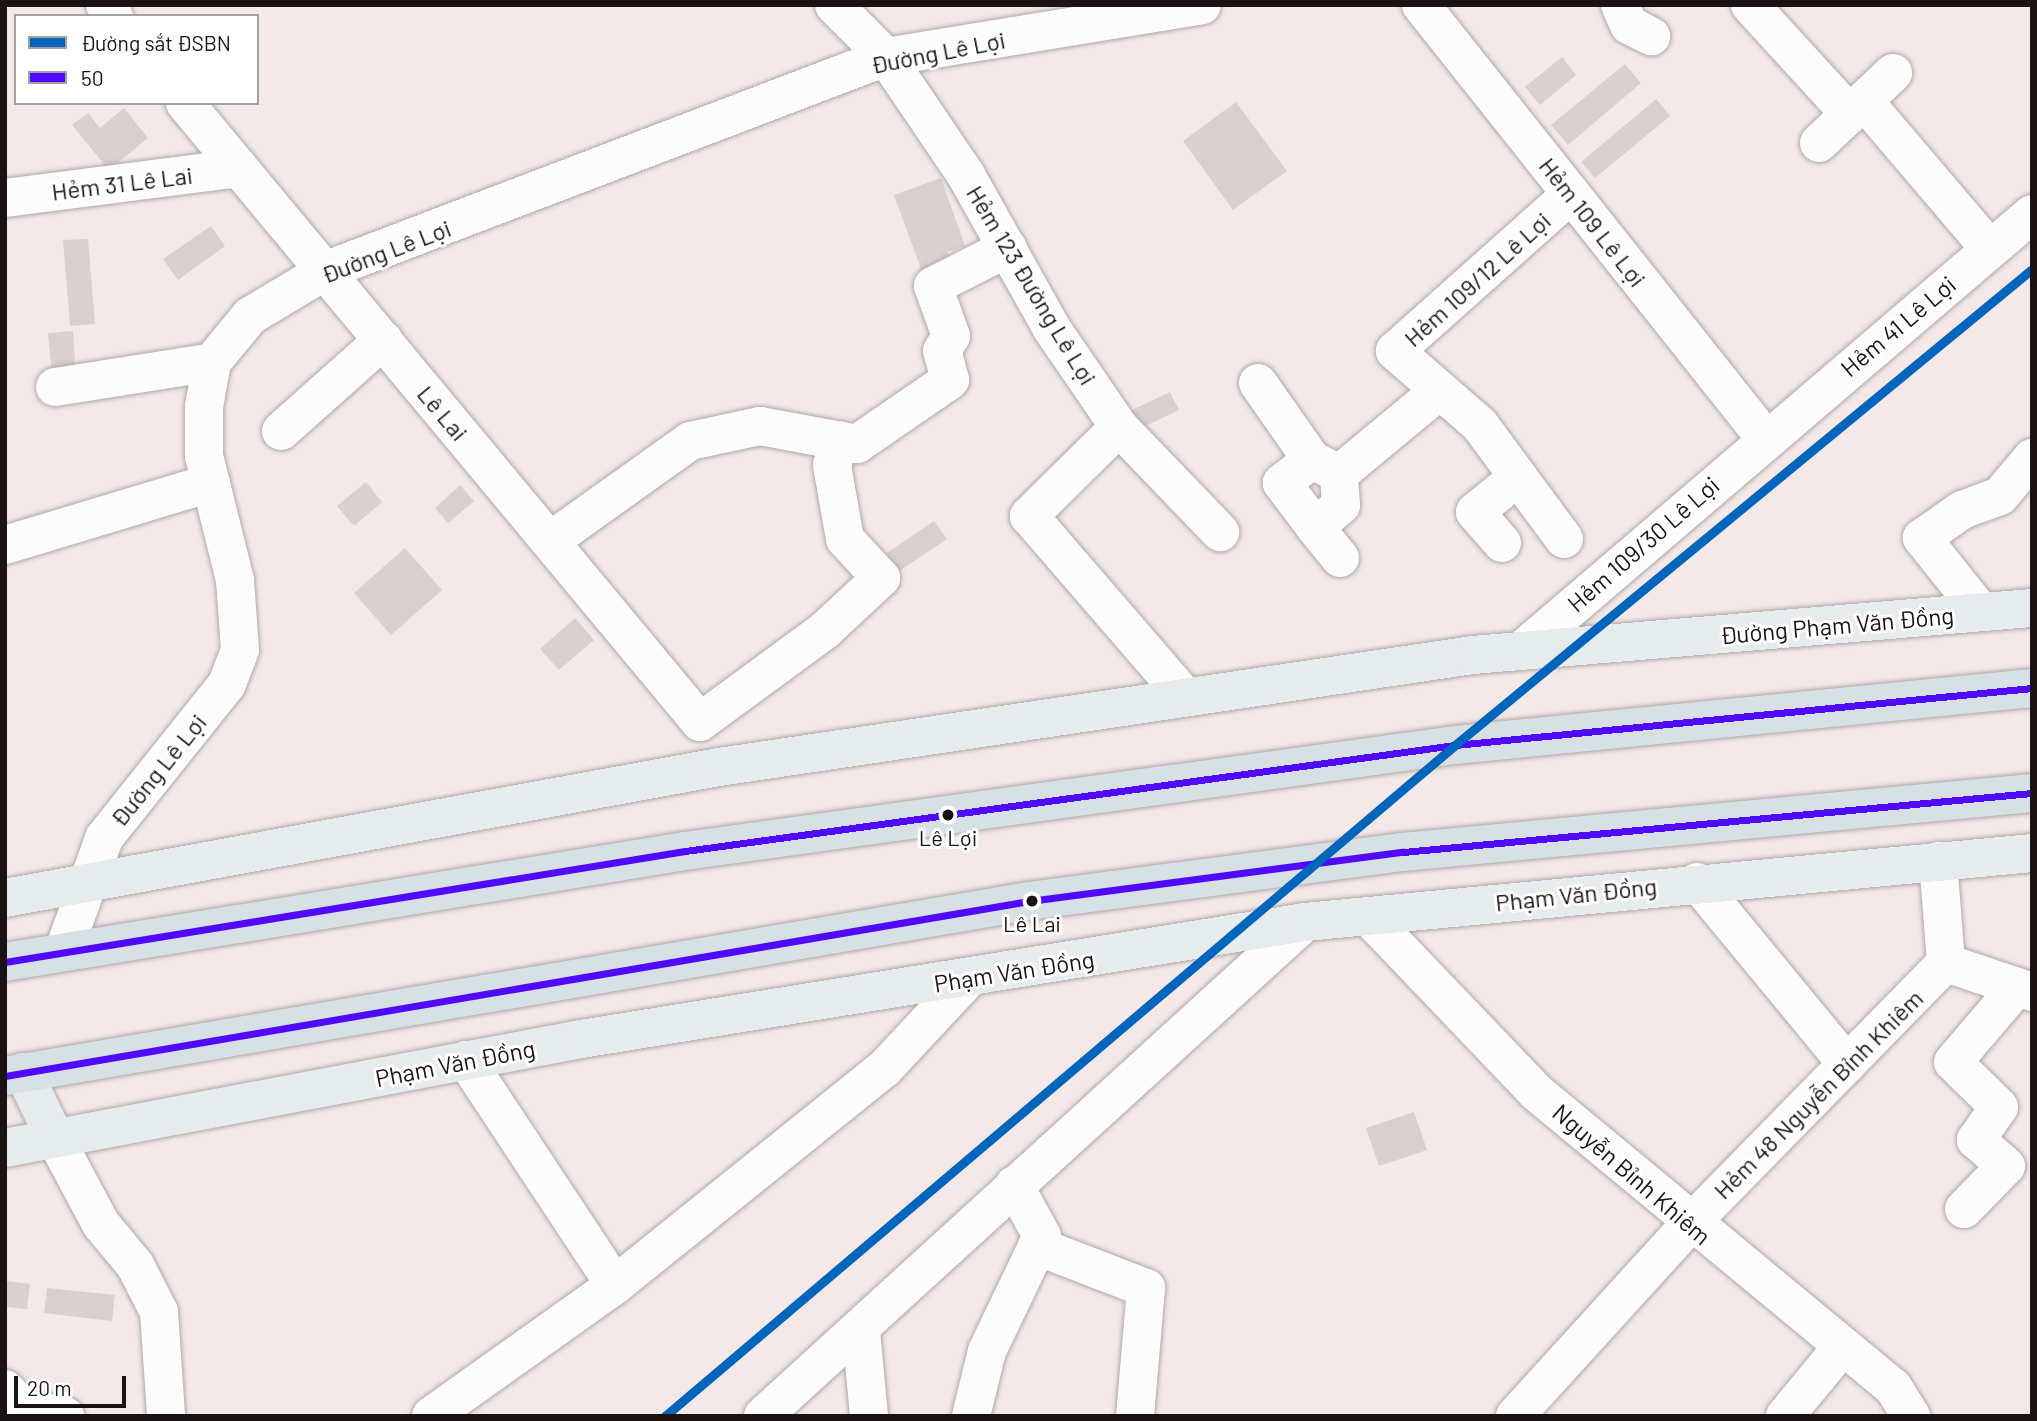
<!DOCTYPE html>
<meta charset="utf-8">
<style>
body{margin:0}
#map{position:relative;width:2037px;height:1421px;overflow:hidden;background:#f4e8e8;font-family:Barlow,sans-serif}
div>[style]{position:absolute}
.building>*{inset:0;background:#dad0d0}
.roads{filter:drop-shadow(0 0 2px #b1a8a8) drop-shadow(0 0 2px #b1a8a8)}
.minor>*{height:38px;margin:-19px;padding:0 19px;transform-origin:19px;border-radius:19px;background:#fdfcfc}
.major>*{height:38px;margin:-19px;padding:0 19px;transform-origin:19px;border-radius:19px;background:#e6ebed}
.highway>*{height:38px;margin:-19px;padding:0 19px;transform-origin:19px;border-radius:19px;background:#d7e0e4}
.bus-1>*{height:7px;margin:-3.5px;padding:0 3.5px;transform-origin:3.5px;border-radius:3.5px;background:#4f0aff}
.rail-1>*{height:9px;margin:-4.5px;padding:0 4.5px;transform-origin:4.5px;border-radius:4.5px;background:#0065bd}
.dots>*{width:19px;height:19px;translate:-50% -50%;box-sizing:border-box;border:4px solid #fff;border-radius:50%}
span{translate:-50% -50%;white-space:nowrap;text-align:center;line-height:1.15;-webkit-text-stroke:6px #fff;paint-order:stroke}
.bus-label{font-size:22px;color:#1b1313}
.street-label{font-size:24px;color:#1b1313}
.frame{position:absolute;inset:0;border:7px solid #1b1313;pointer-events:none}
.legend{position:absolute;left:14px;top:14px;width:245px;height:91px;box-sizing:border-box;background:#fff;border:2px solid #a4a1a1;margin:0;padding:9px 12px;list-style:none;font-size:21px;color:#1b1313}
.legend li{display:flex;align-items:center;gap:14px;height:35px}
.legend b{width:35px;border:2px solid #a4a1a1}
.scale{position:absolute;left:14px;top:1376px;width:112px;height:32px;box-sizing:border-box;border:4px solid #1b1313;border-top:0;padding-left:9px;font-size:21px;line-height:24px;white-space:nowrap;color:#1b1313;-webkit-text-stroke:5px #fff;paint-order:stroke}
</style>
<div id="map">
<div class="building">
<i style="clip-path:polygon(1562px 57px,1576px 75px,1540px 105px,1525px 87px)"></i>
<i style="clip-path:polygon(1625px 64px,1641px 83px,1568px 145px,1551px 125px)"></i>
<i style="clip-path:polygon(1656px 99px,1670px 116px,1595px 178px,1581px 162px)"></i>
<i style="clip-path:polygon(1236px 102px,1287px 171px,1233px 210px,1183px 141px)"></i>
<i style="clip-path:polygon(124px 108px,148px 138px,109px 170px,72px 125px,88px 113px,100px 128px)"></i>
<i style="clip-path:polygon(941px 178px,965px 246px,947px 252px,954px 269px,925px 280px,894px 195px)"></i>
<i style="clip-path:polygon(211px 226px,225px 246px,178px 280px,163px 259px)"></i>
<i style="clip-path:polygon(88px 239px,95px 324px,70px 326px,63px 240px)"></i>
<i style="clip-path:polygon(73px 331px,76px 382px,53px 384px,48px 333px)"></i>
<i style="clip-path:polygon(1170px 392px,1179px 410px,1137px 430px,1128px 412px)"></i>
<i style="clip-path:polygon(366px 482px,382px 502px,354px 526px,337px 506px)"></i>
<i style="clip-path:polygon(460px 485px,474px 501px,448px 523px,435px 508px)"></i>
<i style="clip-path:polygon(934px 521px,947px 539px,899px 571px,887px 553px)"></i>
<i style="clip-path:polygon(405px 548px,442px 590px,391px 635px,354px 593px)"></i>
<i style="clip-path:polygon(575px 618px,594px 640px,559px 670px,540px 649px)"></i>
<i style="clip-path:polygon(1414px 1112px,1427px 1150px,1379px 1166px,1366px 1128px)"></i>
<i style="clip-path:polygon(5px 1281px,30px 1284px,27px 1309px,5px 1307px)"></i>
<i style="clip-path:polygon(47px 1288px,115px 1295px,112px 1321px,44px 1313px)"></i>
</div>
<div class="roads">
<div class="minor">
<i style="left:105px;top:5px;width:14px;rotate:51deg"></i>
<i style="left:834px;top:5px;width:74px;rotate:45deg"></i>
<i style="left:886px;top:57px;width:143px;rotate:55.9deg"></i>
<i style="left:966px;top:175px;width:176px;rotate:60.8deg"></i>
<i style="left:1052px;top:329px;width:119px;rotate:55.6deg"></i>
<i style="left:1119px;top:427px;width:146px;rotate:46.1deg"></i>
<i style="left:1421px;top:5px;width:553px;rotate:51.53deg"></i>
<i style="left:1620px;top:5px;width:22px;rotate:66deg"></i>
<i style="left:1629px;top:25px;width:25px;rotate:27deg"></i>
<i style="left:1750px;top:5px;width:148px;rotate:47.5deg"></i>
<i style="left:1864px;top:101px;width:194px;rotate:49.6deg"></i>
<i style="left:185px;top:103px;width:805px;rotate:50.24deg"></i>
<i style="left:700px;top:722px;width:154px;rotate:-36.3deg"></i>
<i style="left:824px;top:631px;width:78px;rotate:-42.9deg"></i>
<i style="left:881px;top:578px;width:53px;rotate:-132.7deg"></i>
<i style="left:845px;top:539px;width:75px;rotate:-100deg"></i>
<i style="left:832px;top:465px;width:26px;rotate:-72deg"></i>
<i style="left:1819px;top:143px;width:102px;rotate:-43.4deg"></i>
<i style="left:5px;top:198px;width:236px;rotate:-7.3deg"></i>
<i style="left:1258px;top:383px;width:94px;rotate:55deg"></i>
<i style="left:1312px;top:460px;width:30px;rotate:27deg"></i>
<i style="left:55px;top:387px;width:159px;rotate:-9deg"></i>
<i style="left:1119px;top:427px;width:127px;rotate:135.3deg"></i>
<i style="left:1029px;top:516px;width:239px;rotate:49.2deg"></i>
<i style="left:281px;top:431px;width:137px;rotate:-41.7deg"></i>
<i style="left:1312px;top:460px;width:38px;rotate:143deg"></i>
<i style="left:1282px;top:483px;width:55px;rotate:53.1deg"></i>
<i style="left:1564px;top:539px;width:142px;rotate:-126.4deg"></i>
<i style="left:1480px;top:425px;width:113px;rotate:-139deg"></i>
<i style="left:1395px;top:351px;width:236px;rotate:-41.7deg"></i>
<i style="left:550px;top:541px;width:172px;rotate:-35.5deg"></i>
<i style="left:690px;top:441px;width:72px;rotate:-12.1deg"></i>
<i style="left:760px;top:426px;width:99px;rotate:10.5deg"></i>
<i style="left:857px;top:444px;width:113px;rotate:-34.5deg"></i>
<i style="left:950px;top:380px;width:30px;rotate:-105deg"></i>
<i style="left:942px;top:351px;width:17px;rotate:-59deg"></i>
<i style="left:951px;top:336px;width:53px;rotate:-109.8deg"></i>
<i style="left:933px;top:286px;width:84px;rotate:-26.9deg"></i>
<i style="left:1502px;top:543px;width:41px;rotate:-131.1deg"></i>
<i style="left:1475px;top:512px;width:55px;rotate:-39.1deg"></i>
<i style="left:5px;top:545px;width:215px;rotate:-16.8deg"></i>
<i style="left:1340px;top:558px;width:40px;rotate:-129deg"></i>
<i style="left:1315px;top:527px;width:34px;rotate:-40deg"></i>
<i style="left:1341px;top:505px;width:31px;rotate:-94deg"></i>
<i style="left:1339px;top:474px;width:131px;rotate:-39.7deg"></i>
<i style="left:1981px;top:612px;width:95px;rotate:-128.6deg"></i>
<i style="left:1922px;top:538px;width:49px;rotate:-35deg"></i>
<i style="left:1962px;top:510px;width:40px;rotate:-20.2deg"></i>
<i style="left:2000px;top:496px;width:50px;rotate:-49.9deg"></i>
<i style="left:1522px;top:650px;width:671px;rotate:-40.53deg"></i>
<i style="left:1938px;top:861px;width:102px;rotate:85.5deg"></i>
<i style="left:1946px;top:963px;width:91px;rotate:18.6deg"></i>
<i style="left:1697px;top:882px;width:236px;rotate:50.5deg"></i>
<i style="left:1368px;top:916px;width:243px;rotate:46.3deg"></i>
<i style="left:1536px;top:1092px;width:463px;rotate:39.6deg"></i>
<i style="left:1893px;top:1387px;width:34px;rotate:58deg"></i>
<i style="left:64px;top:950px;width:119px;rotate:-70.3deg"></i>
<i style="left:104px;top:838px;width:197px;rotate:-51.4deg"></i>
<i style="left:227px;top:684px;width:36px;rotate:-69deg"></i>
<i style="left:240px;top:650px;width:70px;rotate:-94.1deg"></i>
<i style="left:235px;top:580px;width:128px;rotate:-104deg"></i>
<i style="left:204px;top:456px;width:49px;rotate:-90deg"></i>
<i style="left:204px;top:407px;width:46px;rotate:-79.9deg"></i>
<i style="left:212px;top:362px;width:60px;rotate:-50.4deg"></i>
<i style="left:250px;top:316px;width:90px;rotate:-30.9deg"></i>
<i style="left:327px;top:270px;width:598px;rotate:-20.86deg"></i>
<i style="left:886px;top:57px;width:320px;rotate:-9.3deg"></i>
<i style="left:466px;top:1060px;width:270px;rotate:56.5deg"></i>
<i style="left:55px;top:1138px;width:98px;rotate:61.9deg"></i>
<i style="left:101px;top:1224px;width:53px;rotate:50.3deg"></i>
<i style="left:135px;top:1265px;width:53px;rotate:62.9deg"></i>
<i style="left:159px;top:1312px;width:104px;rotate:86.1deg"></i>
<i style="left:1964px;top:1209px;width:60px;rotate:-45.7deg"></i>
<i style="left:2006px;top:1166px;width:40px;rotate:-139deg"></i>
<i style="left:1976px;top:1140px;width:40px;rotate:-55.1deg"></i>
<i style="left:1999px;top:1107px;width:64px;rotate:-135.6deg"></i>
<i style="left:1953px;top:1062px;width:99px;rotate:-49.5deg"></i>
<i style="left:1037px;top:1246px;width:117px;rotate:21.1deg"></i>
<i style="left:1146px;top:1288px;width:128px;rotate:94.9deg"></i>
<i style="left:861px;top:1331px;width:85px;rotate:84.6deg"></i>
<i style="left:5px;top:1389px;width:26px;rotate:47deg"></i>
<i style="left:23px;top:1408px;width:43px;rotate:10.8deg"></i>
<i style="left:431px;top:1416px;width:226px;rotate:-35.4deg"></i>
<i style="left:615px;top:1285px;width:345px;rotate:-38.8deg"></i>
<i style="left:884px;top:1069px;width:123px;rotate:-47deg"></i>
<i style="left:763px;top:1416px;width:733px;rotate:-42.35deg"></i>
<i style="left:971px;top:1416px;width:67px;rotate:-76.2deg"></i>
<i style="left:987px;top:1351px;width:127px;rotate:-64.4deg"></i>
<i style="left:1042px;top:1236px;width:58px;rotate:-118.8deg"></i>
<i style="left:1515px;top:1416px;width:258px;rotate:-47.7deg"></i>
<i style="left:1689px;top:1225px;width:367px;rotate:-45.6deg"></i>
<i style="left:1785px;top:1416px;width:89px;rotate:-50.4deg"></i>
</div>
<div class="major">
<i style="left:5px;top:898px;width:726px;rotate:-10.4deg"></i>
<i style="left:719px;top:767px;width:762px;rotate:-8.45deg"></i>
<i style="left:1473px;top:655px;width:561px;rotate:-4.81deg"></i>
<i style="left:23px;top:1072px;width:73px;rotate:64.1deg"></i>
<i style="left:5px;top:1148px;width:586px;rotate:-10.72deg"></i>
<i style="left:581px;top:1039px;width:733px;rotate:-9.18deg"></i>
<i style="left:1305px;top:922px;width:730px;rotate:-5.42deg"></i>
</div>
<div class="highway">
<i style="left:5px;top:962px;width:689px;rotate:-9.27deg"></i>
<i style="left:685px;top:851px;width:777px;rotate:-7.84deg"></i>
<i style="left:1455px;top:745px;width:580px;rotate:-5.64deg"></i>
<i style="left:5px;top:1076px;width:1039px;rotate:-9.7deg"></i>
<i style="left:1029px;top:901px;width:377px;rotate:-7.5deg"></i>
<i style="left:1403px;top:852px;width:632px;rotate:-5.36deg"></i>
</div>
</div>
<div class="bus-1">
<i style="left:5px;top:962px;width:689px;rotate:-9.27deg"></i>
<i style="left:685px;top:851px;width:777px;rotate:-7.84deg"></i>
<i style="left:1455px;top:745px;width:580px;rotate:-5.64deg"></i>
<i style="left:5px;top:1076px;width:1039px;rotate:-9.7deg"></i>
<i style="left:1029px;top:901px;width:377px;rotate:-7.5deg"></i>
<i style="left:1403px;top:852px;width:632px;rotate:-5.36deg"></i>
</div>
<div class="rail-1">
<i style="left:665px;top:1416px;width:1037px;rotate:-40.34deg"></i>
<i style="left:1455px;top:745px;width:748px;rotate:-39.52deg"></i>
</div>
<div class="dots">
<i style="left:948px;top:815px;background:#1b1313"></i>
<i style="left:1032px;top:901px;background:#1b1313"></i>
</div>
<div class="bus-label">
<span style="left:948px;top:838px">Lê Lợi</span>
<span style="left:1032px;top:924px">Lê Lai</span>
</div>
<div class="street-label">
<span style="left:938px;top:52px;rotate:-11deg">Đường Lê Lợi</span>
<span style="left:122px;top:183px;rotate:-7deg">Hẻm 31 Lê Lai</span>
<span style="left:1593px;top:222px;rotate:52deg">Hẻm 109 Lê Lợi</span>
<span style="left:386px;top:251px;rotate:-21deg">Đường Lê Lợi</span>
<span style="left:1477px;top:279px;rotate:-42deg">Hẻm 109/12 Lê Lợi</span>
<span style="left:1032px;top:285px;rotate:59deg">Hẻm 123 Đường Lê Lợi</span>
<span style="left:1898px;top:326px;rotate:-40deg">Hẻm 41 Lê Lợi</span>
<span style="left:443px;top:413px;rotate:50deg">Lê Lai</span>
<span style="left:1643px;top:544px;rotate:-41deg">Hẻm 109/30 Lê Lợi</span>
<span style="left:1837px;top:625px;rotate:-5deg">Đường Phạm Văn Đồng</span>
<span style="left:158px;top:770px;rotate:-51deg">Đường Lê Lợi</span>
<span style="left:1576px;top:894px;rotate:-6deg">Phạm Văn Đồng</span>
<span style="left:1014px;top:971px;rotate:-9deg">Phạm Văn Đồng</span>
<span style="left:455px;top:1063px;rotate:-11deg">Phạm Văn Đồng</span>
<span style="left:1818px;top:1094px;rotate:-45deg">Hẻm 48 Nguyễn Bỉnh Khiêm</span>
<span style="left:1632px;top:1174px;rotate:41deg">Nguyễn Bỉnh Khiêm</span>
</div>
<div class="frame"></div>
<ul class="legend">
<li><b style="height:9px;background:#0065bd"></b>Đường sắt ĐSBN</li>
<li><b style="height:9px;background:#4f0aff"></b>50</li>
</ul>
<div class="scale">20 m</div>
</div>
